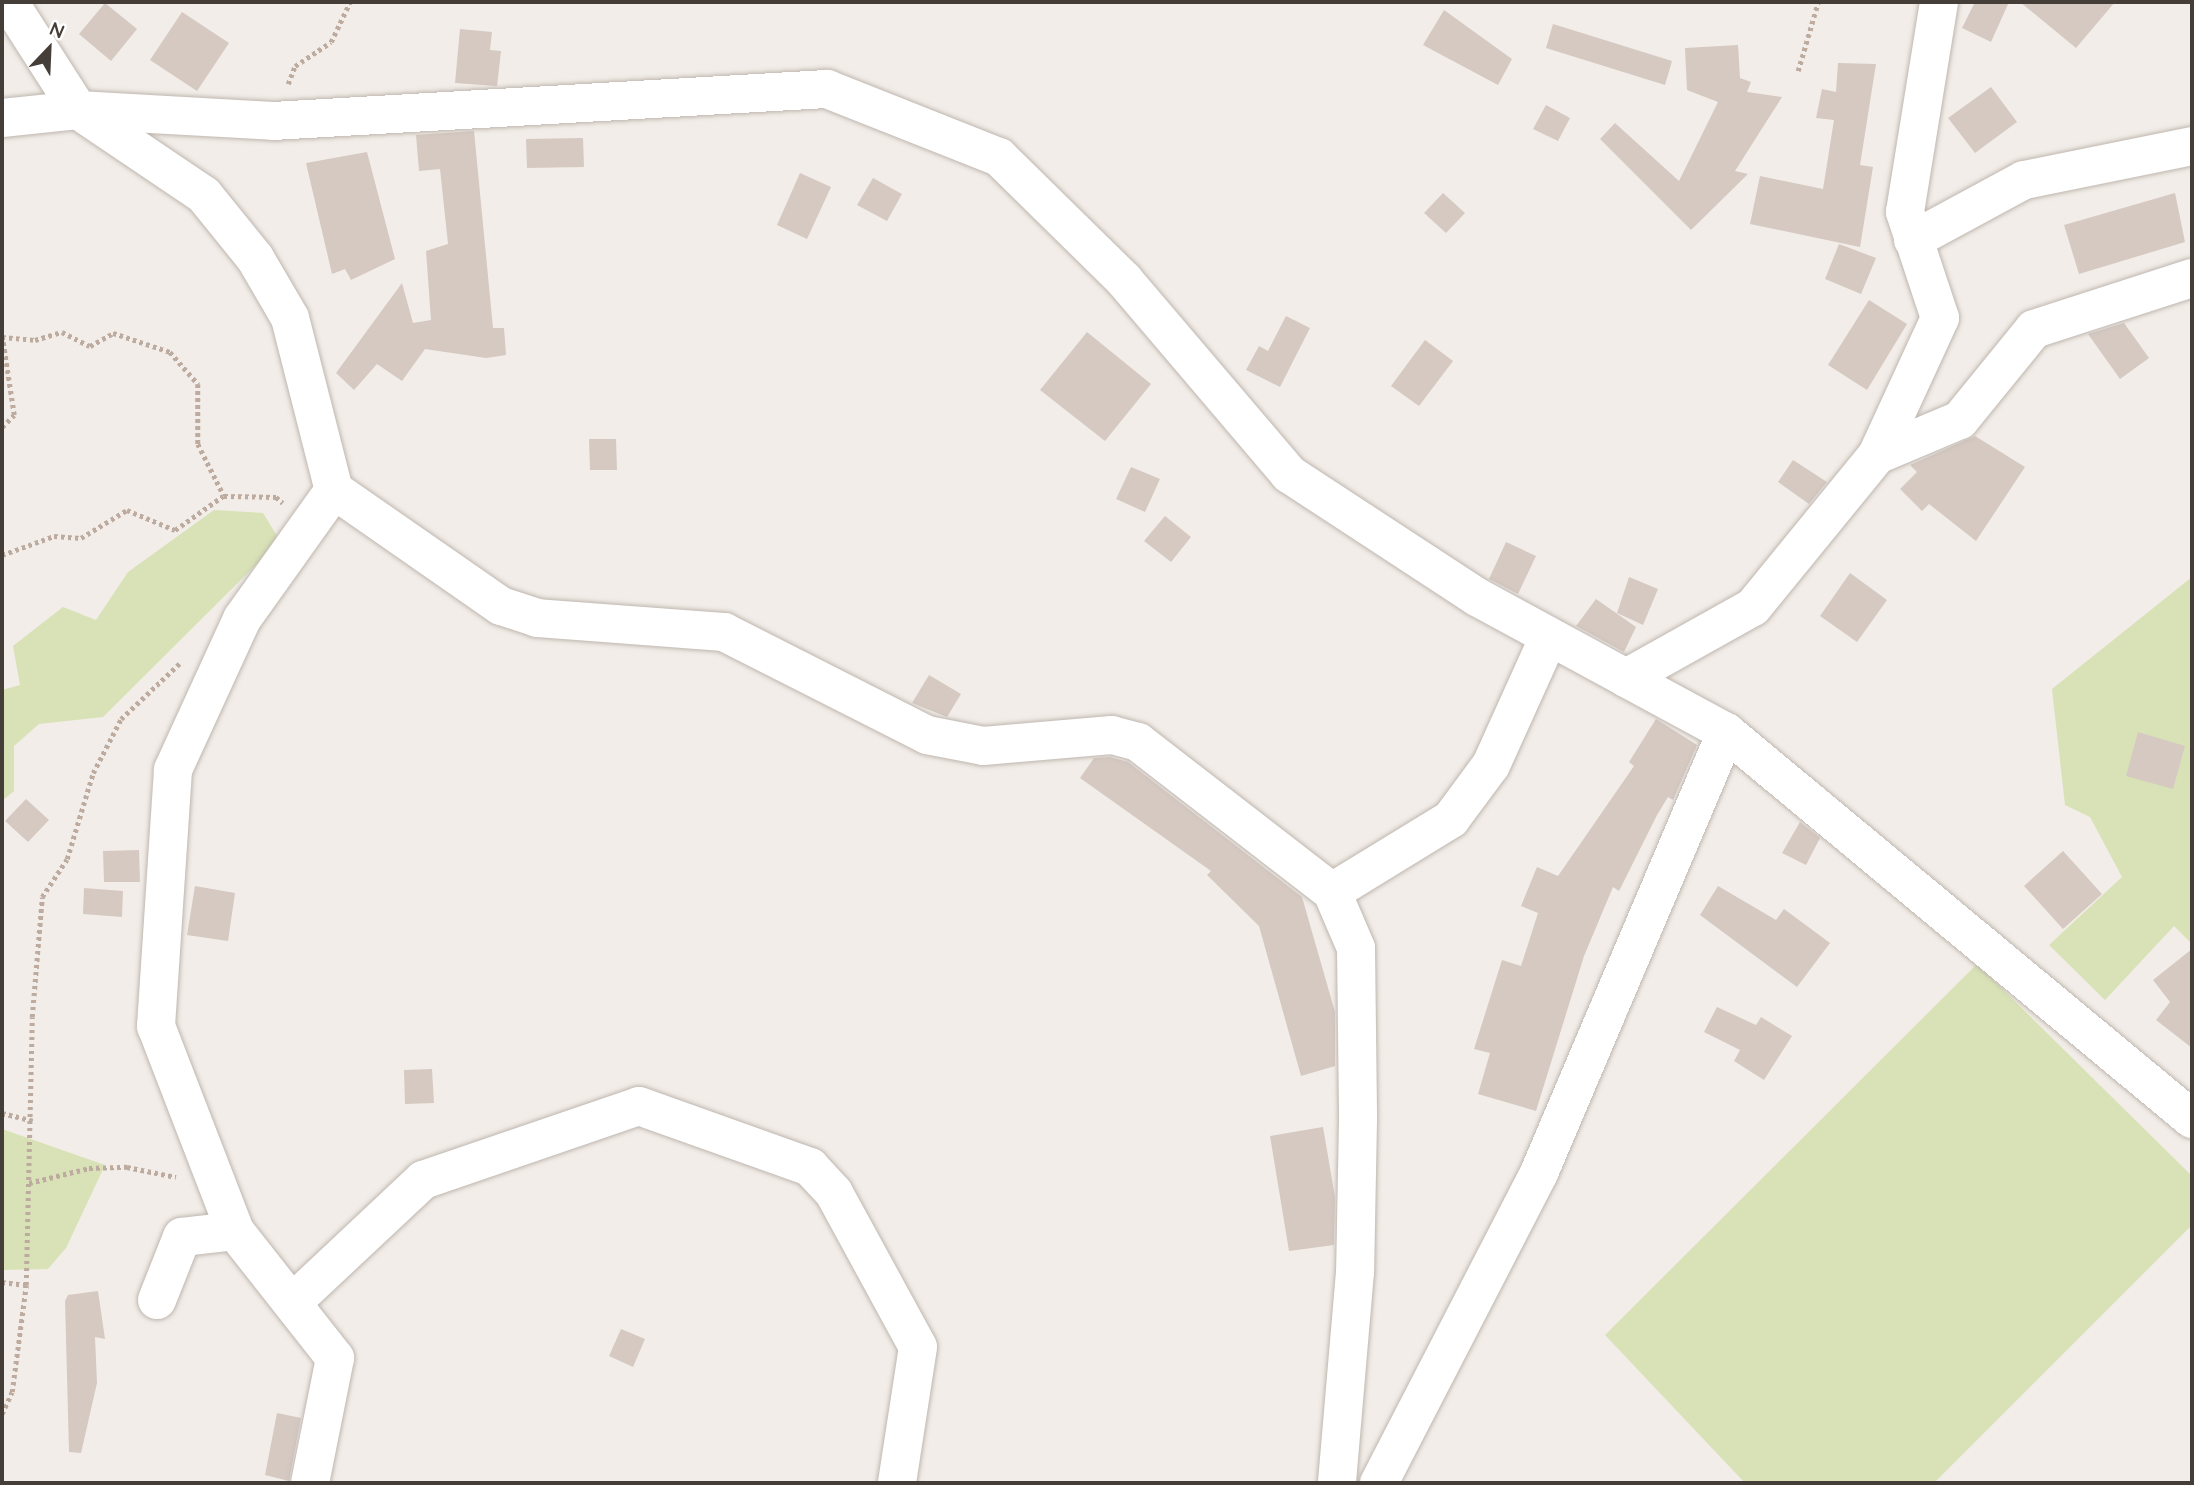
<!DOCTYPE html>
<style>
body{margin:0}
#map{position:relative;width:2194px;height:1485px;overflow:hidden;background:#f2ede8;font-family:Quicksand,sans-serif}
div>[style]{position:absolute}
.green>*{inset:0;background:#d8e2b6}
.building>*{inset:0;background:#d5c9c2}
.path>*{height:4.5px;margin-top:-2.25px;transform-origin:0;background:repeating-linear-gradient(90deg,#bdab9f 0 3.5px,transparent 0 7px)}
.roads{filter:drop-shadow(0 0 2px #bfb6af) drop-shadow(0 0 2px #bfb6af)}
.minor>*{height:38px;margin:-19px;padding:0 19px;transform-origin:19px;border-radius:19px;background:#fff}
span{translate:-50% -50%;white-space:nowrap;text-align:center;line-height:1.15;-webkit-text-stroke:5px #fff;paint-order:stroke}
.frame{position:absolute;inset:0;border:4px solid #453d38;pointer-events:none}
.north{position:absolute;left:14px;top:14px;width:70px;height:70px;-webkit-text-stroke:5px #fff;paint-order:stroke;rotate:23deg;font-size:19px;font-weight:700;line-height:28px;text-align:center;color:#453d38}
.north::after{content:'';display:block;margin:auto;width:24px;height:32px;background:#453d38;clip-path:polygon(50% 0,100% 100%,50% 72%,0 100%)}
</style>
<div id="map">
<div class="green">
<i style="clip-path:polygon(214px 510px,263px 513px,280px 541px,103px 717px,39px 724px,14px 746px,14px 791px,2px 801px,2px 690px,20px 685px,13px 646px,63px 607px,96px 620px,128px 572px)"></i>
<i style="clip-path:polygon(2192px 577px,2192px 944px,2174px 926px,2105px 1000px,2049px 945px,2122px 877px,2090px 817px,2065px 805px,2052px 689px)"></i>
<i style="clip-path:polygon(1977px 964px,2192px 1176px,2192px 1225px,1934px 1483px,1745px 1483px,1605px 1335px)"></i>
<i style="clip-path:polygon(2px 1129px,105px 1165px,66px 1248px,48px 1269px,2px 1270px)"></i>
</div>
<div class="building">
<i style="clip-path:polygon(1975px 2px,2009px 2px,1991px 42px,1962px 28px)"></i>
<i style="clip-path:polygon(2020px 2px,2115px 2px,2076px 48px)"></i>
<i style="clip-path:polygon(105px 3px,137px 29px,111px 61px,79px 34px)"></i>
<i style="clip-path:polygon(1444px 10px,1512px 59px,1498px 85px,1423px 45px)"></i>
<i style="clip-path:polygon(182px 12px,229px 43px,197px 91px,150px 60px)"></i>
<i style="clip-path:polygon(1553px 24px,1672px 61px,1665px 85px,1546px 48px)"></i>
<i style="clip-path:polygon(460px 29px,492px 32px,490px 50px,501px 51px,497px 86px,455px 83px)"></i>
<i style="clip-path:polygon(1738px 45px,1740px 78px,1751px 82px,1747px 92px,1782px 97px,1735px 171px,1748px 174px,1691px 230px,1600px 139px,1615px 123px,1679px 181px,1718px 102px,1687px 90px,1685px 48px)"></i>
<i style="clip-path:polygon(1838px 63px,1876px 64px,1860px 165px,1873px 167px,1860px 247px,1750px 224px,1760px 176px,1823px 189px,1834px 120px,1816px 118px,1822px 89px,1836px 92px)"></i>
<i style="clip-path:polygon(1991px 87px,2017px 122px,1975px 153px,1948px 118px)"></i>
<i style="clip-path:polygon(1546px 105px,1570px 118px,1558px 141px,1533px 129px)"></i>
<i style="clip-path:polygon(474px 131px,493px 328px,504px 328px,506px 355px,486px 358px,425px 349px,402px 381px,377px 364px,354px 390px,336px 373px,402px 283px,413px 323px,431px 320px,426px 251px,448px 244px,440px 169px,419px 171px,416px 135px)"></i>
<i style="clip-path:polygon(583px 138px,584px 167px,527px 168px,526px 139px)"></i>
<i style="clip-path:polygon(367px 152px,395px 259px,351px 280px,345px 269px,332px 274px,306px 163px)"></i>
<i style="clip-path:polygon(800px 173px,831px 187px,807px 239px,777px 225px)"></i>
<i style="clip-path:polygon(873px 178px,902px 194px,887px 221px,857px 205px)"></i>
<i style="clip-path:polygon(1443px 193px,1465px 213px,1446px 233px,1424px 213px)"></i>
<i style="clip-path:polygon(2175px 193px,2185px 242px,2079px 274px,2064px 225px)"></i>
<i style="clip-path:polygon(1839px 244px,1876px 258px,1861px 294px,1825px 279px)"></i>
<i style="clip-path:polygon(1869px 300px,1907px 324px,1867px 390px,1828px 365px)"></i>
<i style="clip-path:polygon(1286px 316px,1310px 328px,1280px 387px,1246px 370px,1259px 346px,1268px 351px)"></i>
<i style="clip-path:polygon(2124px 323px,2149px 358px,2120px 379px,2088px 334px)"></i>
<i style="clip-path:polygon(1087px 332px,1151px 384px,1105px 441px,1040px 390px)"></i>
<i style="clip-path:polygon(1425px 340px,1453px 361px,1419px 406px,1391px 386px)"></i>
<i style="clip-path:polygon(1975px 436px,2025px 467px,1976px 541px,1929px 504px,1922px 511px,1900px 489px,1917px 472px,1910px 465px)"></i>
<i style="clip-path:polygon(589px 439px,616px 439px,617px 470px,590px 470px)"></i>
<i style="clip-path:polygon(1793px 460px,1827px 482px,1809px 504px,1778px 482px)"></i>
<i style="clip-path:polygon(1131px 467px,1160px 479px,1145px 512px,1116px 499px)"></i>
<i style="clip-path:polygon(1165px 516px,1191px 537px,1171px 562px,1144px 541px)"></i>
<i style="clip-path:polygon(1506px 542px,1536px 556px,1518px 594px,1489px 579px)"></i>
<i style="clip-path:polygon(1850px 573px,1887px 600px,1857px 642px,1820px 616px)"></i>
<i style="clip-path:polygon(1629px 577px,1658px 589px,1643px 625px,1617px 613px)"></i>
<i style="clip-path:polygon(1596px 599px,1636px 627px,1624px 652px,1576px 626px)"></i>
<i style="clip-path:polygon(929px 675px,961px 694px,947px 717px,912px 703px)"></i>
<i style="clip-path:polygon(1656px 719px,1697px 745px,1673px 800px,1668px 797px,1657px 815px,1619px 891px,1613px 887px,1584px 956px,1536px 1111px,1478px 1094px,1490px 1053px,1474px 1049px,1502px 960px,1521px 966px,1538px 913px,1521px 906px,1537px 867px,1558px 876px,1634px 766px,1629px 762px)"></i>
<i style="clip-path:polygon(2138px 732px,2185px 746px,2173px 789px,2126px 776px)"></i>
<i style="clip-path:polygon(1110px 757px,1128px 762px,1302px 897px,1335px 1012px,1335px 1066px,1301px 1076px,1259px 926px,1207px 875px,1211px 871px,1080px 778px,1094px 758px)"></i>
<i style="clip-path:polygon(26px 799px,49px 820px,28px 842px,5px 821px)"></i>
<i style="clip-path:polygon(1800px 822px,1820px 838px,1806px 865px,1782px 853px)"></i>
<i style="clip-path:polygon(139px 850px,140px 882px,104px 882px,103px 851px)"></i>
<i style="clip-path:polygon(2063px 851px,2102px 894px,2063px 929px,2024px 886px)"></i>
<i style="clip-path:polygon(195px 886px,235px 893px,228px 941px,187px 935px)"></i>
<i style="clip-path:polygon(1718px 886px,1776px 920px,1784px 909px,1830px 943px,1797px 987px,1700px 915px)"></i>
<i style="clip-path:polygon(84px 888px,123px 891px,122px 917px,83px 914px)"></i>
<i style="clip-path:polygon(2192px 949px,2192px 1048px,2156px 1020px,2170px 1002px,2153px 980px)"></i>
<i style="clip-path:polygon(1717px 1007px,1756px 1025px,1761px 1017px,1792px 1036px,1764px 1080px,1734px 1061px,1740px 1050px,1704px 1032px)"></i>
<i style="clip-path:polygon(432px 1069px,434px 1103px,405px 1104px,404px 1070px)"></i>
<i style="clip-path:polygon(1323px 1127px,1335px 1197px,1334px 1245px,1289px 1251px,1270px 1136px)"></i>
<i style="clip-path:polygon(98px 1291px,105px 1339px,95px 1337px,97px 1383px,81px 1453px,69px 1452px,65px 1301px,68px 1295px)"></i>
<i style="clip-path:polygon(621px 1329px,645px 1339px,633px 1367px,609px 1356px)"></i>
<i style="clip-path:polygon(277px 1413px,301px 1418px,289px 1481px,265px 1475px)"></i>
</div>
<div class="path">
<i style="left:1798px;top:71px;width:72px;rotate:-73.8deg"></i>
<i style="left:288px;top:84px;width:19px;rotate:-69deg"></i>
<i style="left:295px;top:66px;width:43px;rotate:-33.7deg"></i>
<i style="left:331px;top:42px;width:44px;rotate:-64.6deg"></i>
<i style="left:2px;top:337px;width:33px;rotate:5deg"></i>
<i style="left:35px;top:340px;width:28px;rotate:-17deg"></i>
<i style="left:62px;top:332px;width:31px;rotate:27deg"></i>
<i style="left:90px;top:346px;width:26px;rotate:-29deg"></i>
<i style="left:113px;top:333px;width:60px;rotate:18.4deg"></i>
<i style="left:170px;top:352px;width:43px;rotate:48.8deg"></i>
<i style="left:198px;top:384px;width:60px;rotate:90deg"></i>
<i style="left:198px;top:444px;width:58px;rotate:63.4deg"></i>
<i style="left:224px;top:496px;width:52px;rotate:1.1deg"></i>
<i style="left:276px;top:497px;width:9px;rotate:41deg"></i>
<i style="left:2px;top:427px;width:17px;rotate:-45deg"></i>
<i style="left:14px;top:415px;width:80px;rotate:-98.6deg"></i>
<i style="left:2px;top:555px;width:55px;rotate:-20.1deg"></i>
<i style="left:54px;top:536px;width:27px;rotate:4deg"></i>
<i style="left:81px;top:538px;width:54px;rotate:-31.3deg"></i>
<i style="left:127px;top:510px;width:52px;rotate:22.6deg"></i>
<i style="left:175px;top:530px;width:59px;rotate:-35.3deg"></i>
<i style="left:2px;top:1113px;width:32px;rotate:14deg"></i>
<i style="left:29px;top:1183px;width:62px;rotate:-14deg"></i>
<i style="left:89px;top:1168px;width:38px;rotate:-2deg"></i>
<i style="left:127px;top:1167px;width:50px;rotate:11.5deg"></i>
<i style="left:2px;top:1282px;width:24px;rotate:7deg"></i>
<i style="left:2px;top:1414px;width:24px;rotate:-66deg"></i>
<i style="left:12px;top:1392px;width:108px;rotate:-82.5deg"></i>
<i style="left:26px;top:1285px;width:268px;rotate:-88.7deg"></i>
<i style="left:32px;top:1017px;width:120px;rotate:-85.2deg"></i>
<i style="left:42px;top:897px;width:45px;rotate:-56.7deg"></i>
<i style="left:67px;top:859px;width:90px;rotate:-73.2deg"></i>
<i style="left:93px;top:773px;width:61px;rotate:-62.6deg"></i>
<i style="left:121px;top:719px;width:83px;rotate:-43.5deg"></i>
</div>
<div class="roads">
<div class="minor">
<i style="left:9px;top:2px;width:128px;rotate:57.4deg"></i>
<i style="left:78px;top:110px;width:152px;rotate:34deg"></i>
<i style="left:204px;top:195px;width:81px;rotate:51deg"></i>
<i style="left:255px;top:258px;width:69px;rotate:59.7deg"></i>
<i style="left:290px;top:318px;width:178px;rotate:75.7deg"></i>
<i style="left:334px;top:490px;width:158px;rotate:125.5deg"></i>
<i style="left:242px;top:619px;width:166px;rotate:114.6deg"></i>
<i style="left:173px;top:770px;width:257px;rotate:93.8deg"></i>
<i style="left:156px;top:1026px;width:220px;rotate:68.9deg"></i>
<i style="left:235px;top:1231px;width:162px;rotate:51.8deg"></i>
<i style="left:335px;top:1358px;width:127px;rotate:101.3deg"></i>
<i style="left:2px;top:118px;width:76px;rotate:-6deg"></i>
<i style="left:78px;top:110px;width:195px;rotate:3.2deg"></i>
<i style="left:273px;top:121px;width:555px;rotate:-3.31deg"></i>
<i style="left:827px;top:89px;width:185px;rotate:21.6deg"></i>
<i style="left:999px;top:157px;width:175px;rotate:44.5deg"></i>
<i style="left:1124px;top:280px;width:255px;rotate:49.6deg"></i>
<i style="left:1289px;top:474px;width:225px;rotate:33.2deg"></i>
<i style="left:1477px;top:597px;width:170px;rotate:28.5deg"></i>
<i style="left:1626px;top:678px;width:145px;rotate:-29.2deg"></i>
<i style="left:1753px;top:607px;width:196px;rotate:-50.8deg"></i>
<i style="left:1877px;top:455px;width:90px;rotate:-22.9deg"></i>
<i style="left:1960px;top:420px;width:117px;rotate:-50.9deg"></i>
<i style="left:2034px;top:329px;width:166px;rotate:-17.9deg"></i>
<i style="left:1913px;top:240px;width:126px;rotate:-28.4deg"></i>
<i style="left:2024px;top:180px;width:171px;rotate:-11.4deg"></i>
<i style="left:1877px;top:455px;width:151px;rotate:-65.3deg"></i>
<i style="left:1940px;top:318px;width:112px;rotate:-108.3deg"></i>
<i style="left:1905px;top:212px;width:213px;rotate:-80.8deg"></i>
<i style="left:334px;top:490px;width:203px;rotate:34.8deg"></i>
<i style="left:501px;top:606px;width:38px;rotate:18deg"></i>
<i style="left:537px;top:618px;width:188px;rotate:4.3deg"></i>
<i style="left:724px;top:632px;width:228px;rotate:26.9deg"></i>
<i style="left:927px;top:735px;width:57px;rotate:11.1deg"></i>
<i style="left:983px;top:746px;width:129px;rotate:-4.9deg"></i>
<i style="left:1112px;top:735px;width:27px;rotate:15deg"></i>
<i style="left:1138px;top:742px;width:245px;rotate:37.7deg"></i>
<i style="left:1332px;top:892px;width:61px;rotate:66.8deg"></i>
<i style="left:1356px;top:948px;width:172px;rotate:89.3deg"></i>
<i style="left:1358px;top:1120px;width:152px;rotate:91.1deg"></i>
<i style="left:1355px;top:1272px;width:212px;rotate:94.9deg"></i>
<i style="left:1626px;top:678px;width:114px;rotate:28.4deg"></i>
<i style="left:1726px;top:732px;width:606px;rotate:39.71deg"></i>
<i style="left:1332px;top:892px;width:140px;rotate:-31.5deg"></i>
<i style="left:1451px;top:819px;width:67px;rotate:-53.5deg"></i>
<i style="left:1491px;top:765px;width:138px;rotate:-65.7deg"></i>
<i style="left:157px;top:1300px;width:68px;rotate:-68.4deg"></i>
<i style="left:182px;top:1237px;width:53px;rotate:-6.5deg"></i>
<i style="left:292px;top:1303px;width:180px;rotate:-43.2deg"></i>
<i style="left:423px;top:1180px;width:228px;rotate:-18.9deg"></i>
<i style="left:639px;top:1106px;width:182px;rotate:19.6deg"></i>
<i style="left:810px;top:1167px;width:35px;rotate:47deg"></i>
<i style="left:834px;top:1193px;width:175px;rotate:61.4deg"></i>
<i style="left:918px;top:1347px;width:138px;rotate:98.8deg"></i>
<i style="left:1379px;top:1483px;width:349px;rotate:-62.7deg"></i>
<i style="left:1539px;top:1173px;width:479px;rotate:-67deg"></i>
</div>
</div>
<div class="frame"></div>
<div class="north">N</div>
</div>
